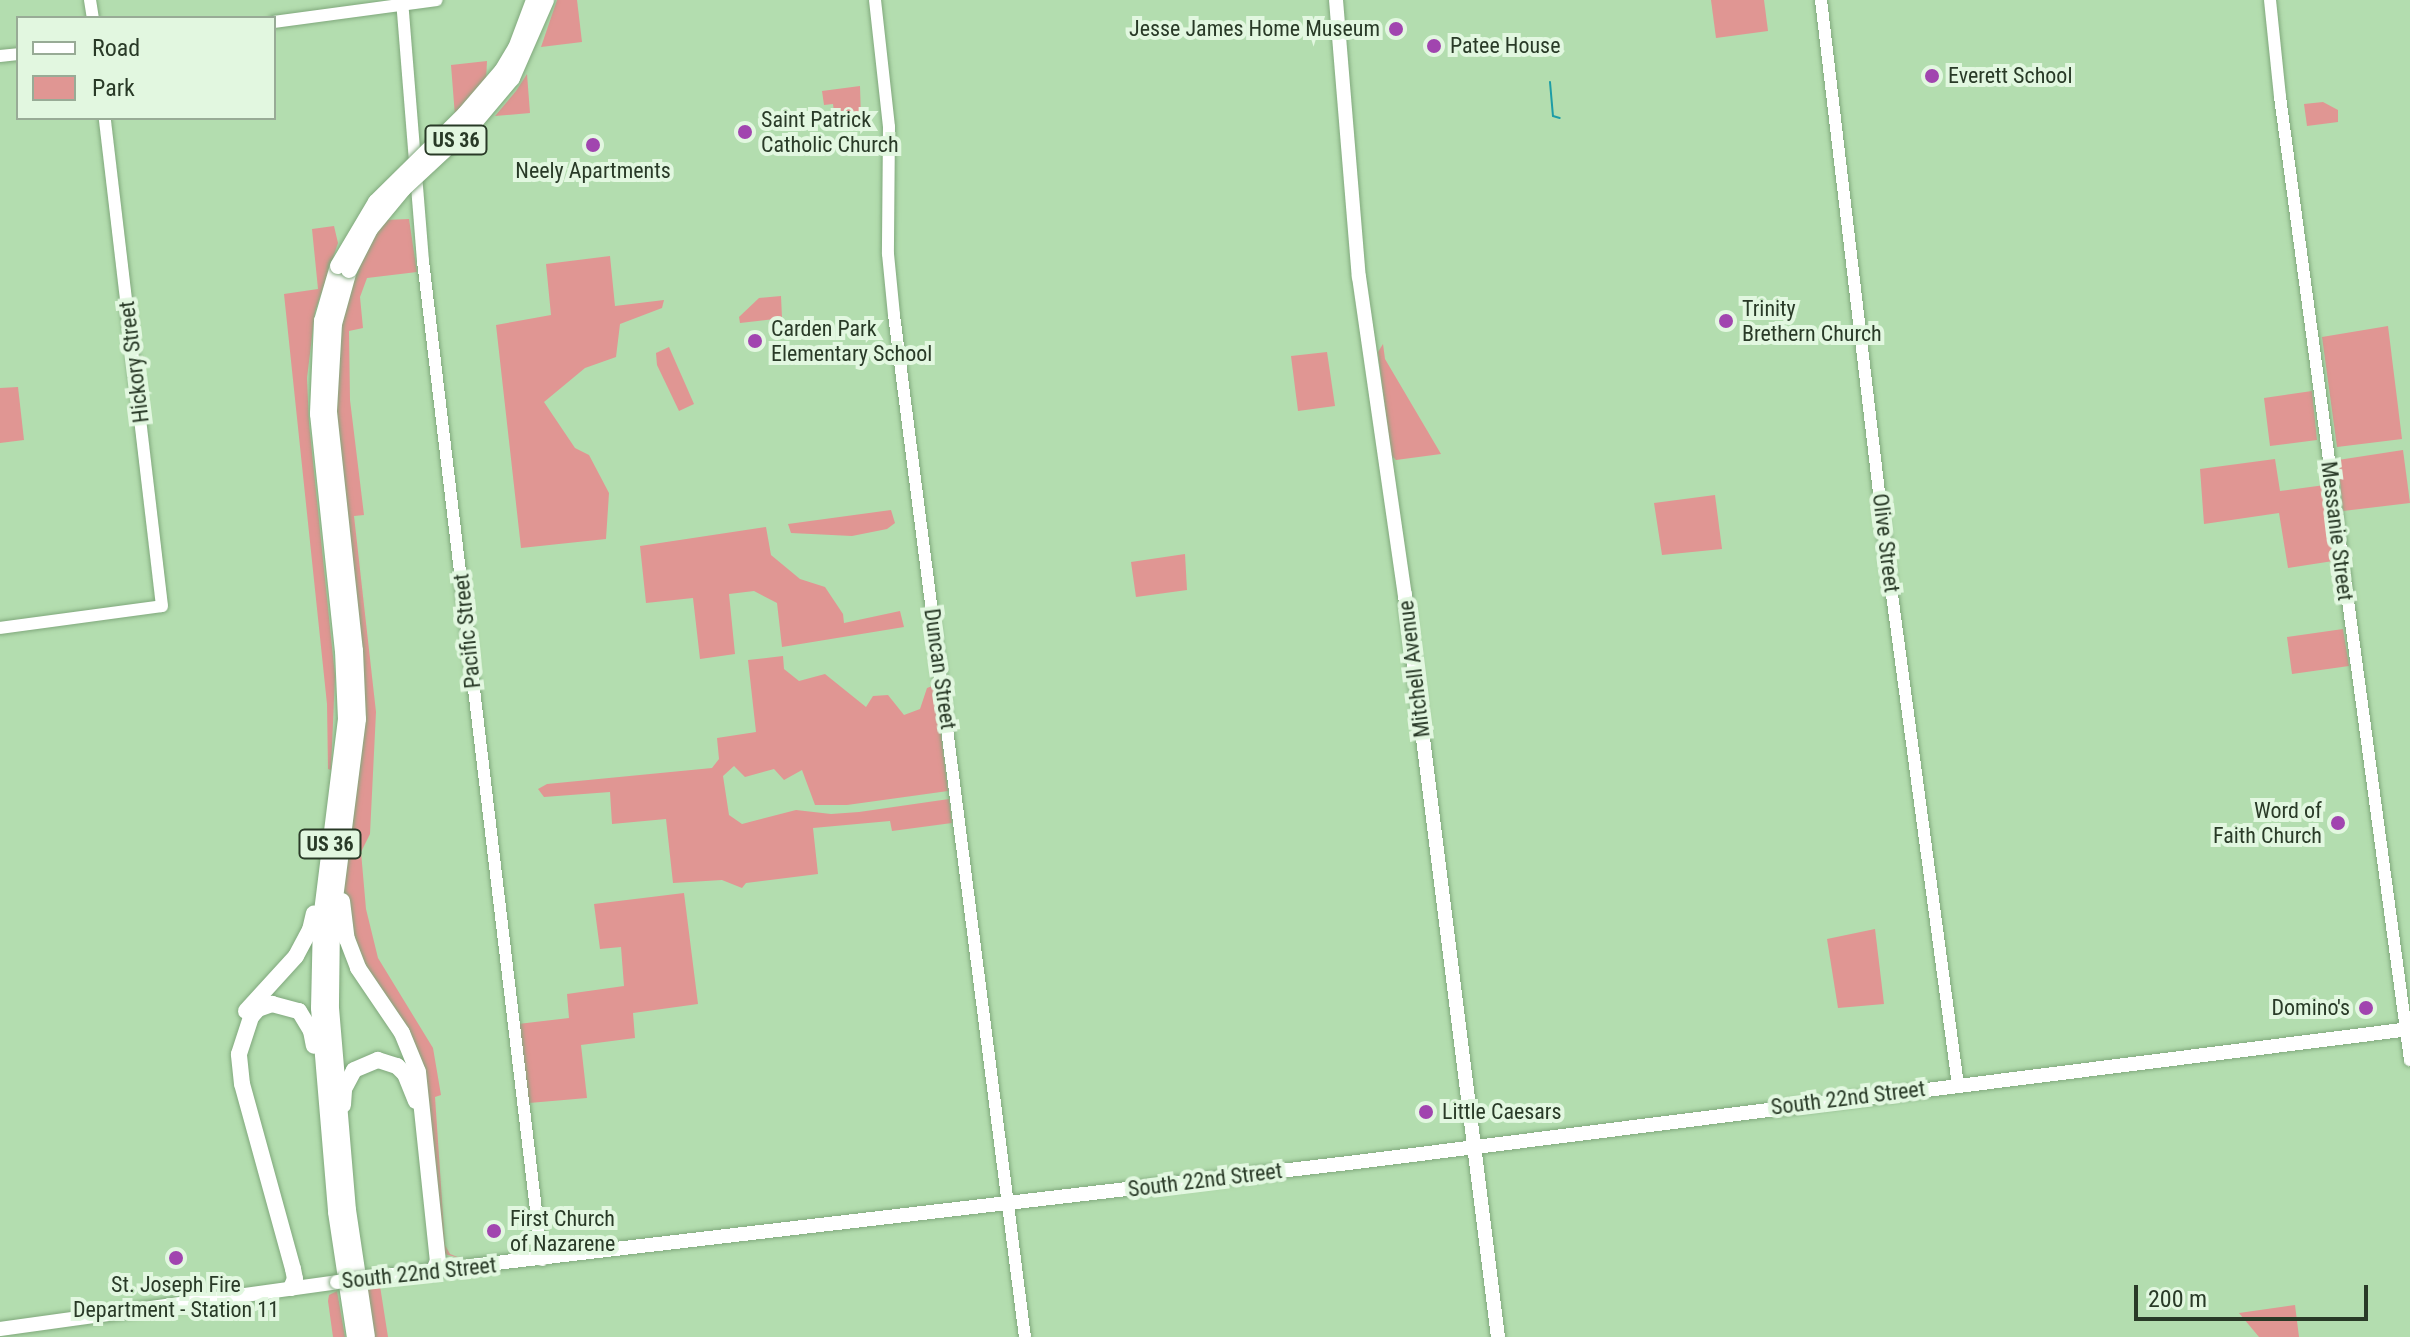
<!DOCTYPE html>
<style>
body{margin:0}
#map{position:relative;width:2410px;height:1337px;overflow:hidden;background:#b3ddaf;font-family:"Roboto Condensed",sans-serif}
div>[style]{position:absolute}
.green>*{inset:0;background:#e09693}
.stream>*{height:2px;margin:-1px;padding:0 1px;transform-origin:1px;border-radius:1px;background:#1d9da6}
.roads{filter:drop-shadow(0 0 2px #80a87c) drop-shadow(0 0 2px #80a87c)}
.minor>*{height:12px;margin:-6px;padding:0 6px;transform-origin:6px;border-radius:6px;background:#fff}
.major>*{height:14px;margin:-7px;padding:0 7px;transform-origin:7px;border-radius:7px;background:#fff}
.highway>*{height:16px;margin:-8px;padding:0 8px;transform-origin:8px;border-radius:8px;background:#fff}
.bridges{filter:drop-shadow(0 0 2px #80a87c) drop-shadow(0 0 2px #80a87c)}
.major-bridge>*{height:14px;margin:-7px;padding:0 7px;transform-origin:7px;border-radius:7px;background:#fff}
.highway-bridge>*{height:16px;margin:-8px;padding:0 8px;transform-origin:8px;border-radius:8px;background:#fff}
.dots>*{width:22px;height:22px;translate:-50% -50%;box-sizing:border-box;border:4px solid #e2f7e0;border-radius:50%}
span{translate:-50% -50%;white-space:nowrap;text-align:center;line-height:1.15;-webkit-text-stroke:8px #e2f7e0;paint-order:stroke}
.shield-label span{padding:2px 6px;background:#e2f7e0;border:2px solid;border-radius:6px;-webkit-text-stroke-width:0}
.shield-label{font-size:20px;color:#293a27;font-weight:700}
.poi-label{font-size:22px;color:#293a27}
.right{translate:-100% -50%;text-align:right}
.left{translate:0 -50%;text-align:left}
.street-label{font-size:22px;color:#293a27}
.legend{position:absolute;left:16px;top:16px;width:260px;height:104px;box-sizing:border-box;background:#e2f7e0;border:2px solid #98ab96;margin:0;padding:10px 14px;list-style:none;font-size:24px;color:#293a27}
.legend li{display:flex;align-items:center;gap:16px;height:40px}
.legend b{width:40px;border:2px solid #98ab96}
.scale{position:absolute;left:2134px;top:1285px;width:234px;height:36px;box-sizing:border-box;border:4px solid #293a27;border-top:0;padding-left:10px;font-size:24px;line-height:28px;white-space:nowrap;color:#293a27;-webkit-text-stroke:6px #e2f7e0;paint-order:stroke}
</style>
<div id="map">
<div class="green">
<i style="clip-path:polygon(557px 0,577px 0,582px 42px,541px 47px)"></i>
<i style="clip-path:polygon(1711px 0,1764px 0,1768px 31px,1716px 38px)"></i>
<i style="clip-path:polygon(487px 61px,486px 81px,455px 116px,451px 65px)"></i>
<i style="clip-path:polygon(527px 74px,530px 113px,495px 116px,516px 91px)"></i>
<i style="clip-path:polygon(860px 86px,861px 118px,835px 121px,833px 104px,824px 105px,822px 91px)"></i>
<i style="clip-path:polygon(2323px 102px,2338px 110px,2338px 122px,2307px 126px,2304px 104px)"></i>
<i style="clip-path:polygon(409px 219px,417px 272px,367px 278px,360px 297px,363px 328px,349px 331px,350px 400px,364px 515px,354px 516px,376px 712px,370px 834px,361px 852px,366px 909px,378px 958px,433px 1048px,441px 1095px,435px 1097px,445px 1245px,450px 1254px,460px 1258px,444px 1254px,428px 1106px,366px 972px,344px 907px,335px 412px,339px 324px,357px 266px,384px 220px)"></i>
<i style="clip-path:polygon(334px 226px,338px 243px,315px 312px,307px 378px,309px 423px,335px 676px,331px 770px,328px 769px,327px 704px,284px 294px,318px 289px,312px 229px)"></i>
<i style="clip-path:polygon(610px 256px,615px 306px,664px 300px,662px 308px,620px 324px,616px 357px,585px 368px,544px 402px,575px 448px,589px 455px,609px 493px,606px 539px,521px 548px,496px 325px,551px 315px,546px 264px)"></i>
<i style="clip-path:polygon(781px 296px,782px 318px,740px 323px,739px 317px,759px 298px)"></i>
<i style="clip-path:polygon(2388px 326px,2402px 439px,2337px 447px,2322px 337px)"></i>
<i style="clip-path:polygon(1383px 344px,1385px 359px,1441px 454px,1396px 460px,1391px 455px,1378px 352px)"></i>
<i style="clip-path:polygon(669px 347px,694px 404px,679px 411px,657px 365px,656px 353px)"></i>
<i style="clip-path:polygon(1327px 352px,1335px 406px,1298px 411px,1291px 356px)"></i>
<i style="clip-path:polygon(18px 387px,24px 440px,0 443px,0 388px)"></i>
<i style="clip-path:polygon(2312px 391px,2317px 440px,2270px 446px,2264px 398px)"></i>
<i style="clip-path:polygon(2403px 450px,2410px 503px,2343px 511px,2338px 460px)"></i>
<i style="clip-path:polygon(2275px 459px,2280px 491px,2325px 485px,2333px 561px,2288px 568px,2279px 513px,2204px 524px,2200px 469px)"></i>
<i style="clip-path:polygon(1715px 495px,1722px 549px,1662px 555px,1654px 503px)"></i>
<i style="clip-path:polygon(891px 510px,895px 523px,887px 529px,852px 536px,791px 533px,788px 524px)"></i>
<i style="clip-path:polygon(766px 527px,771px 555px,800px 579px,825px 587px,843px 614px,844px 623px,900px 611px,904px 627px,782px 647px,777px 603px,754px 591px,729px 594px,735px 654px,700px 659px,693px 598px,646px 603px,640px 546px)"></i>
<i style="clip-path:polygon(1185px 554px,1187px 590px,1136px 597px,1131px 562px)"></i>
<i style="clip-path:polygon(2343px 629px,2349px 666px,2292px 674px,2287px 637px)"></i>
<i style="clip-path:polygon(783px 656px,784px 669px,799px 681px,825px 674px,866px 707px,873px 696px,888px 695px,904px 715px,920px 709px,927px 688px,935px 685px,948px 791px,847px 805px,815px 805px,802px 770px,784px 780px,774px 769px,745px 777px,734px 766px,723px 776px,729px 815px,742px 824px,796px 810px,831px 814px,859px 812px,949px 799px,952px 823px,892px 831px,890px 821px,813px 828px,818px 874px,746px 883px,742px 888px,722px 880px,673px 883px,666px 819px,612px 824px,610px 792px,544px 797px,538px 789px,547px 784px,712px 768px,719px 759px,717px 738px,756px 732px,748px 660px)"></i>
<i style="clip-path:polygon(684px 893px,698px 1004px,633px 1013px,635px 1038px,581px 1045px,587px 1098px,529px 1103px,518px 1024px,569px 1018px,567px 994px,624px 986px,621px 947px,600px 949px,594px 904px)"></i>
<i style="clip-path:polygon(1875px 929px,1884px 1004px,1838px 1008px,1827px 939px)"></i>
<i style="clip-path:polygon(380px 1286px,388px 1337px,374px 1337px,366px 1288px)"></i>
<i style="clip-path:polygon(337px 1291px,345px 1337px,333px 1337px,328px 1301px,329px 1295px)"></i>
<i style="clip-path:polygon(2295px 1305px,2299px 1337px,2259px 1337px,2239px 1313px)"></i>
</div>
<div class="stream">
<i style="left:1550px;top:82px;width:34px;rotate:85deg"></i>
<i style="left:1553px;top:116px;width:7px;rotate:16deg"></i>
</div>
<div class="roads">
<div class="minor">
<i style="left:90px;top:0;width:18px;rotate:81deg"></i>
<i style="left:402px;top:0;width:262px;rotate:85.4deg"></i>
<i style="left:423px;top:261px;width:1006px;rotate:83.21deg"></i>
<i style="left:875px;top:0;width:128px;rotate:83.7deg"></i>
<i style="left:889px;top:127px;width:127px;rotate:90.5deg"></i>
<i style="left:888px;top:254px;width:61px;rotate:84.4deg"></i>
<i style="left:894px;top:315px;width:1030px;rotate:82.7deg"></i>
<i style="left:1821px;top:0;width:539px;rotate:83.28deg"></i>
<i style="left:1884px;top:535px;width:555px;rotate:82.34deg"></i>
<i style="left:2270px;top:0;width:98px;rotate:84.1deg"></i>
<i style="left:2280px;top:97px;width:972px;rotate:82.31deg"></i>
<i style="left:274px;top:22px;width:164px;rotate:-7.7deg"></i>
<i style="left:0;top:56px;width:18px;rotate:-6deg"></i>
<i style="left:0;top:628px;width:163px;rotate:-7.7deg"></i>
<i style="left:162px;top:606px;width:491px;rotate:-96.7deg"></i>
</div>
<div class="major">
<i style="left:1336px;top:0;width:278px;rotate:85.3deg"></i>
<i style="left:1359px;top:277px;width:321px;rotate:81.8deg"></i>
<i style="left:1405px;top:595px;width:748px;rotate:82.86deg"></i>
<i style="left:368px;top:1278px;width:988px;rotate:-6.69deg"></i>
<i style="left:1349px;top:1163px;width:1069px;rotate:-7.2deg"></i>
<i style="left:0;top:1329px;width:340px;rotate:-7.9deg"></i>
</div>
<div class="highway">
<i style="left:338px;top:266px;width:57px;rotate:106.2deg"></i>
<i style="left:322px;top:321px;width:93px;rotate:92.5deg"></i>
<i style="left:318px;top:414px;width:238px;rotate:84deg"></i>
<i style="left:343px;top:651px;width:68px;rotate:87.5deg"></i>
<i style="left:346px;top:719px;width:203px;rotate:97.1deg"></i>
<i style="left:321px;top:920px;width:88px;rotate:91.3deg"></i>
<i style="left:319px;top:1008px;width:205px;rotate:85.2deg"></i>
<i style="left:336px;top:1212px;width:126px;rotate:81.4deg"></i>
<i style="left:349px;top:270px;width:56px;rotate:105.5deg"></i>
<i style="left:334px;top:324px;width:88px;rotate:93.3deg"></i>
<i style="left:329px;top:412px;width:240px;rotate:83.8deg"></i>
<i style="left:355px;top:651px;width:68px;rotate:87.5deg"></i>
<i style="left:358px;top:719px;width:205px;rotate:97.3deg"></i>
<i style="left:332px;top:922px;width:86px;rotate:90.7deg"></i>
<i style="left:331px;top:1008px;width:203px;rotate:85.2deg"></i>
<i style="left:348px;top:1210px;width:128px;rotate:81.5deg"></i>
<i style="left:342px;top:901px;width:38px;rotate:83deg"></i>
<i style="left:347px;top:939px;width:31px;rotate:69deg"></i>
<i style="left:358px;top:968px;width:78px;rotate:55.9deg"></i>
<i style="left:402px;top:1033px;width:42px;rotate:67.7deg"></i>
<i style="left:418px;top:1072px;width:190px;rotate:84deg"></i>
<i style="left:438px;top:1261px;width:10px;rotate:114deg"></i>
<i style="left:246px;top:1011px;width:74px;rotate:-47.7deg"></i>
<i style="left:296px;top:956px;width:30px;rotate:-62deg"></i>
<i style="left:310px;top:930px;width:17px;rotate:-77deg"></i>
<i style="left:343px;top:1105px;width:16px;rotate:-86deg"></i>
<i style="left:344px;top:1089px;width:21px;rotate:-62deg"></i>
<i style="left:354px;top:1070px;width:26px;rotate:-23deg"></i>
<i style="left:378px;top:1060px;width:20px;rotate:18deg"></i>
<i style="left:397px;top:1066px;width:11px;rotate:45deg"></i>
<i style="left:405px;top:1074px;width:29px;rotate:68deg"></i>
<i style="left:291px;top:1288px;width:10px;rotate:-66deg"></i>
<i style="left:295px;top:1279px;width:10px;rotate:-101deg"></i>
<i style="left:293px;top:1269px;width:192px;rotate:-105.4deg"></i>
<i style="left:242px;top:1084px;width:30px;rotate:-96deg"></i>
<i style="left:239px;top:1054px;width:39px;rotate:-72deg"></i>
<i style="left:251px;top:1017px;width:11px;rotate:-49deg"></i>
<i style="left:258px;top:1009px;width:15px;rotate:-20deg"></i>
<i style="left:272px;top:1004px;width:28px;rotate:15deg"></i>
<i style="left:299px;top:1011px;width:23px;rotate:59deg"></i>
<i style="left:311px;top:1031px;width:15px;rotate:79deg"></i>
</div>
</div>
<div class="bridges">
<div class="major-bridge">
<i style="left:337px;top:1282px;width:31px;rotate:-7deg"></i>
</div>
<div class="highway-bridge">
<i style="left:338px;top:266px;width:74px;rotate:-59.3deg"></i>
<i style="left:376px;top:202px;width:125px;rotate:-44.7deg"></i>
<i style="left:465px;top:114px;width:57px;rotate:-49.3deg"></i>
<i style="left:502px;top:71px;width:27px;rotate:-59deg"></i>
<i style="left:516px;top:48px;width:51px;rotate:-69.4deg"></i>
<i style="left:349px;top:270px;width:46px;rotate:-62.9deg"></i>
<i style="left:370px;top:229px;width:52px;rotate:-50.5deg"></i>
<i style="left:403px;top:189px;width:97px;rotate:-42.9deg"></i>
<i style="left:474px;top:123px;width:59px;rotate:-49.8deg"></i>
<i style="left:512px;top:78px;width:85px;rotate:-66.4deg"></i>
</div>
</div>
<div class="dots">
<i style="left:1396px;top:29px;background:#a145af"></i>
<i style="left:1434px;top:46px;background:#a145af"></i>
<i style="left:1932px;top:76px;background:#a145af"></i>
<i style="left:745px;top:132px;background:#a145af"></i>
<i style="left:593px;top:145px;background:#a145af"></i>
<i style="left:1726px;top:321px;background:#a145af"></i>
<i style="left:755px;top:341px;background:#a145af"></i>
<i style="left:2338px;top:823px;background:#a145af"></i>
<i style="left:2366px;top:1008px;background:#a145af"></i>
<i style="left:1426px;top:1112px;background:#a145af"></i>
<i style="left:494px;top:1231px;background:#a145af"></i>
<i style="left:176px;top:1258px;background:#a145af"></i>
</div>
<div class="shield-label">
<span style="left:456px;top:140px">US 36</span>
<span style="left:330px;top:844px">US 36</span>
</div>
<div class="poi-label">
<span class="right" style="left:1380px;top:29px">Jesse James Home Museum</span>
<span class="left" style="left:1450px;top:46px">Patee House</span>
<span class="left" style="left:1948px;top:76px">Everett School</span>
<span class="left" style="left:761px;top:132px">Saint Patrick<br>Catholic Church</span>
<span style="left:593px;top:171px">Neely Apartments</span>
<span class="left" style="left:1742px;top:321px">Trinity<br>Brethern Church</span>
<span class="left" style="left:771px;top:341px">Carden Park<br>Elementary School</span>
<span class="right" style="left:2322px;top:823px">Word of<br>Faith Church</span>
<span class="right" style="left:2350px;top:1008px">Domino's</span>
<span class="left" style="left:1442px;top:1112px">Little Caesars</span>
<span class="left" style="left:510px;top:1231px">First Church<br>of Nazarene</span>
<span style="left:176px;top:1297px">St. Joseph Fire<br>Department - Station 11</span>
</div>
<div class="street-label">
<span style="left:134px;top:362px;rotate:-97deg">Hickory Street</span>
<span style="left:2337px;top:531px;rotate:83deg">Messanie Street</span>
<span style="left:1886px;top:543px;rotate:83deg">Olive Street</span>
<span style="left:467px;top:631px;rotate:-96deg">Pacific Street</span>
<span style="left:940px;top:669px;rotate:82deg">Duncan Street</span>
<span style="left:1414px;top:669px;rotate:-97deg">Mitchell Avenue</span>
<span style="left:1848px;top:1098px;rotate:-7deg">South 22nd Street</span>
<span style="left:1205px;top:1180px;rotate:-7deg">South 22nd Street</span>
<span style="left:419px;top:1273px;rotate:-6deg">South 22nd Street</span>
</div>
<ul class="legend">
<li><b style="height:10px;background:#fff"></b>Road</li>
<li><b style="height:22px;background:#e09693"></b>Park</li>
</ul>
<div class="scale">200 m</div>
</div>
